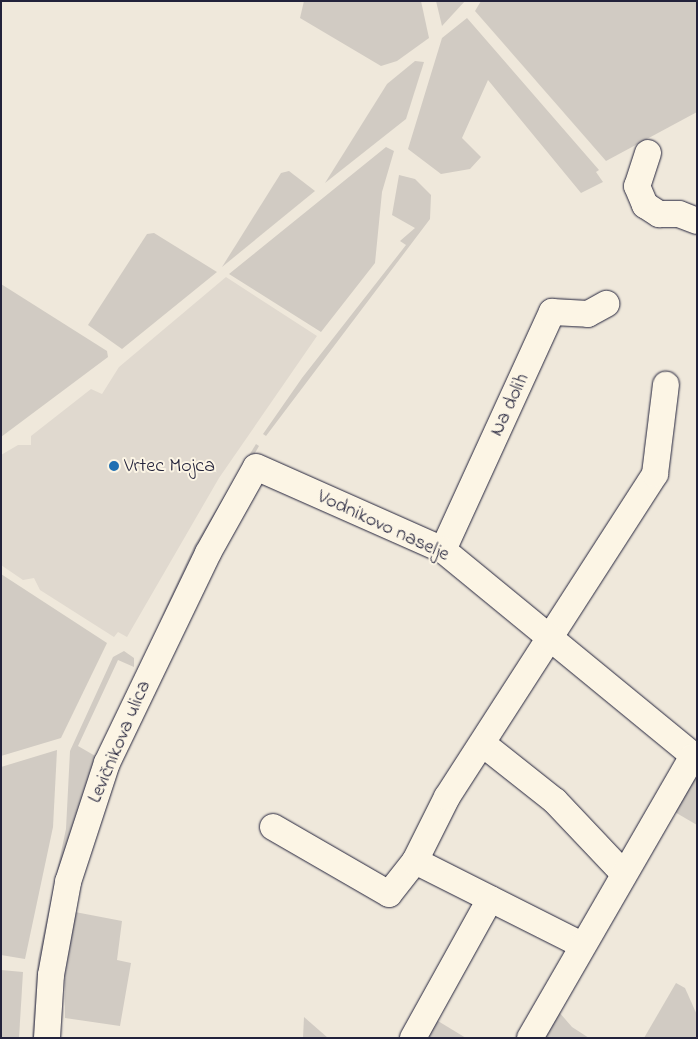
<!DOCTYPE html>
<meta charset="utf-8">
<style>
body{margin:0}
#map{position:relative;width:698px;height:1039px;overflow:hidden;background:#efe8db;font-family:"Indie Flower",sans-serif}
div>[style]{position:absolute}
.built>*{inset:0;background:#e0d9cf}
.green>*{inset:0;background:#d1cbc3}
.roads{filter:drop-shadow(0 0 1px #22223b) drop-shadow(0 0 1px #22223b)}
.street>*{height:26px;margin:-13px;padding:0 13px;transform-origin:13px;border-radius:13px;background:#fcf5e5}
.dots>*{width:14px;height:14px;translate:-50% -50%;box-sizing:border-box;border:2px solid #fcf5e5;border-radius:50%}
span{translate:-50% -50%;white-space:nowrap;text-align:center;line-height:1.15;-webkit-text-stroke:4px #fcf5e5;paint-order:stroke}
.street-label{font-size:20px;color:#22223b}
.poi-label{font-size:20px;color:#22223b}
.left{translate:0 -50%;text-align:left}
.frame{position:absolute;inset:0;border:2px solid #22223b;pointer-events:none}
</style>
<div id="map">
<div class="built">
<i style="clip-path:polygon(226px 277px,317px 336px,219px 478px,127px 637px,118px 632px,114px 637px,40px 590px,34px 578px,23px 580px,1px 565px,1px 455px,18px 445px,31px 445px,31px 436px,91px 389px,102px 394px,119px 367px)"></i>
</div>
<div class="green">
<i style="clip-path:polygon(304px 1px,421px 1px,429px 38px,397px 61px,381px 66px,300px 18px)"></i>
<i style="clip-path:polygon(436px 1px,465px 1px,442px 26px)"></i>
<i style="clip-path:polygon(481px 1px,697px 1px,697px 112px,606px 161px,475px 11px)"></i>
<i style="clip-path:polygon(467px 18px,599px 170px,596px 172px,603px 182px,581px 193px,488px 80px,462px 138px,481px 157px,470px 169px,441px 174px,408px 149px,442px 38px)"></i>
<i style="clip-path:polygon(415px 61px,424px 62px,406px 119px,325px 183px,387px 84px)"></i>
<i style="clip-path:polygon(386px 147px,394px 151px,382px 192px,375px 263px,321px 332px,229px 274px)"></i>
<i style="clip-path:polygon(289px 171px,315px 191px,222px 267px,281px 173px)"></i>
<i style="clip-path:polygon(399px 175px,415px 179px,431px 195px,430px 219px,266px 436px,263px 434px,302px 378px,406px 245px,400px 241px,415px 228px,392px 215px)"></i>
<i style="clip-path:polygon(154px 233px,217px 272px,122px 349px,88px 325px,147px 234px)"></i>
<i style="clip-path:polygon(1px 284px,107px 351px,108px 357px,1px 437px)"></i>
<i style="clip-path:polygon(256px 444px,259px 446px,159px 622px,194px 546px)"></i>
<i style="clip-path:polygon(1px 574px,107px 643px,61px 738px,1px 756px)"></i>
<i style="clip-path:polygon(124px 651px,134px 658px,134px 667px,118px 660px,78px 746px,97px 757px,37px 1038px,32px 1038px,38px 959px,66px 829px,70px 751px,113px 657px)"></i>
<i style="clip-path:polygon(57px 750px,53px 827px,25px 959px,1px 955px,1px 767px)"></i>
<i style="clip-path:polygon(697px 768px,697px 825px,673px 811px)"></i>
<i style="clip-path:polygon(75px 912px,122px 921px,117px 960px,131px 963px,120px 1026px,65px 1018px,65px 974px)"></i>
<i style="clip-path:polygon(1px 970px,23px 972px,19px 1038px,1px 1038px)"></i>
<i style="clip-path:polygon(676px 983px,685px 988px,697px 1015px,697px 1038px,644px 1038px)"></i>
<i style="clip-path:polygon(552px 1004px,572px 1027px,589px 1038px,537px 1038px)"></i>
<i style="clip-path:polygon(304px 1017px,328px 1038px,303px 1038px)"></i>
<i style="clip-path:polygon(433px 1018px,466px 1038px,422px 1038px)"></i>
</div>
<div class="roads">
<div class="street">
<i style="left:648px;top:153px;width:35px;rotate:108deg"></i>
<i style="left:637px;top:186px;width:21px;rotate:67deg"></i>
<i style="left:645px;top:205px;width:17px;rotate:33deg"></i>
<i style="left:659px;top:214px;width:20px"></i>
<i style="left:679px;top:214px;width:19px;rotate:21deg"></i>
<i style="left:443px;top:550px;width:262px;rotate:-65.4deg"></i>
<i style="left:552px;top:312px;width:36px;rotate:3deg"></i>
<i style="left:588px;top:314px;width:21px;rotate:-29deg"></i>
<i style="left:483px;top:744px;width:92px;rotate:38.4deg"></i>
<i style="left:555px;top:801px;width:99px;rotate:46.6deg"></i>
<i style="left:273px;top:827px;width:134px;rotate:30deg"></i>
<i style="left:389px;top:894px;width:42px;rotate:-51.8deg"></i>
<i style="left:582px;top:945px;width:187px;rotate:-153.3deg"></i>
<i style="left:415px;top:861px;width:72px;rotate:-63.4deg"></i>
<i style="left:447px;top:797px;width:384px;rotate:-57.2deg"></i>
<i style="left:655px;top:474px;width:90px;rotate:-83deg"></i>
<i style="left:47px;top:1038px;width:63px;rotate:-86.4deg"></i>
<i style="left:51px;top:975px;width:95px;rotate:-79.6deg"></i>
<i style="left:68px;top:882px;width:125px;rotate:-71.9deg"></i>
<i style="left:107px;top:763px;width:233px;rotate:-64.3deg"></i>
<i style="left:208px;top:553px;width:98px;rotate:-60.8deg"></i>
<i style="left:256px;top:467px;width:205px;rotate:23.9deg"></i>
<i style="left:443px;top:550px;width:329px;rotate:39.4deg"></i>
<i style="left:413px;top:1038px;width:159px;rotate:-61deg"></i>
<i style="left:530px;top:1038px;width:324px;rotate:-60deg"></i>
</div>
</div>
<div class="dots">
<i style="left:114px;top:466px;background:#1f6fb2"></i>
</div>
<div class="street-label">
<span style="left:510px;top:405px;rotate:-65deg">Na dolih</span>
<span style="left:383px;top:526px;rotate:25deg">Vodnikovo naselje</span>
<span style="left:120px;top:742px;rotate:-67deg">Levičnikova ulica</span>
</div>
<div class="poi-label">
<span class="left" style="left:124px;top:466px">Vrtec Mojca</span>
</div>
<div class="frame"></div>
</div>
